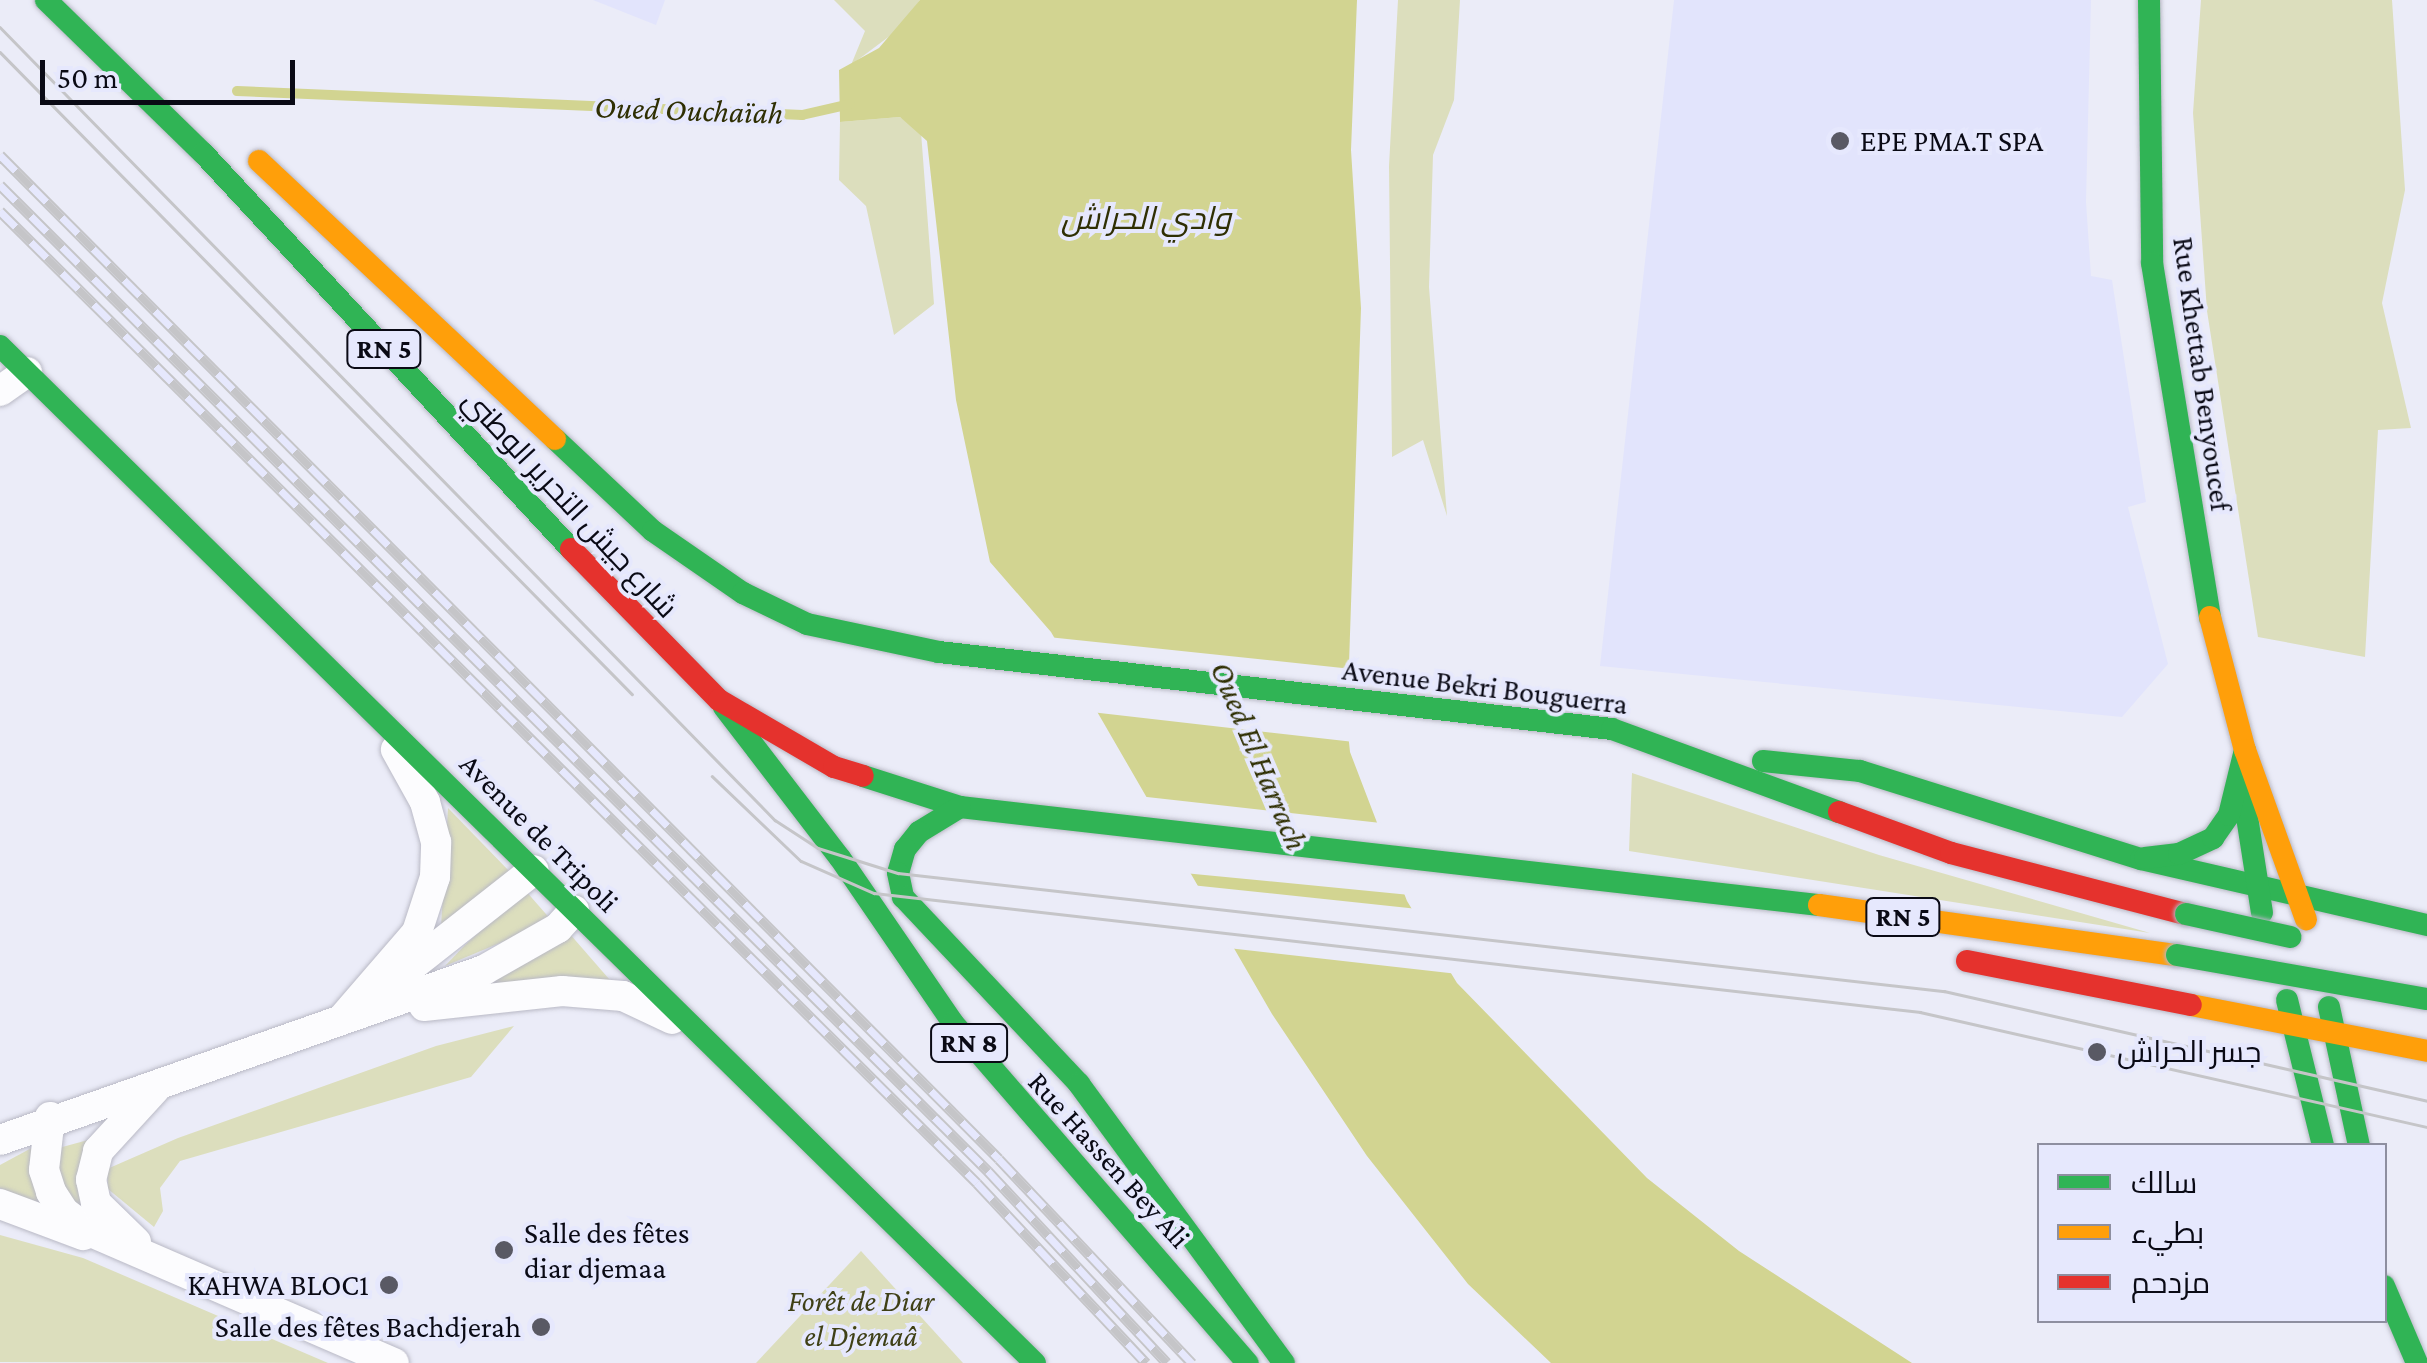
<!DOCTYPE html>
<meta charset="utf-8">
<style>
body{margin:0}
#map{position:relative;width:2427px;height:1363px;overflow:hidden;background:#ebecf8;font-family:"Crimson Pro",Cairo,serif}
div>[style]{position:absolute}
.built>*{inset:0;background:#e2e4fc}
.green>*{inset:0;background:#dcdebd}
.water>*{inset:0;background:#d2d491}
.pier>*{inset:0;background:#ebecf8}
.stream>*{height:10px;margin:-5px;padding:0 5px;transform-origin:5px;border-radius:5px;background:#d2d491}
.roads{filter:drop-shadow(0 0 2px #b9b9c5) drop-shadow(0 0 2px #b9b9c5)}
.street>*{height:30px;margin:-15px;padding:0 15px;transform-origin:15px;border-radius:15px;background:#fcfcfe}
.fast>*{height:22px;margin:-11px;padding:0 11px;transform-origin:11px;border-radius:11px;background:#30b455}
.slow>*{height:22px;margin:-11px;padding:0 11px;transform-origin:11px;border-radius:11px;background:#ff9f0a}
.jam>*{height:22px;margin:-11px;padding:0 11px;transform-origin:11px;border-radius:11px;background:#e5322d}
.tram>*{height:2.5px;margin:-1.25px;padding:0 1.25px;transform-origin:1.25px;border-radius:1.25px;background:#c5c5c8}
.rail>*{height:11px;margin-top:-5.5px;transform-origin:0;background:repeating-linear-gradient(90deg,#e6e8fd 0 22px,#c5c5c8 0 44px);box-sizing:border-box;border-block:2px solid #c5c5c8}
.bridges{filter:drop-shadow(0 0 2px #b6b6c5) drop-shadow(0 0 2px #b6b6c5)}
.fast-bridge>*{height:22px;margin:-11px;padding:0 11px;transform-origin:11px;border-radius:11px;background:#30b455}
.dots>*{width:28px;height:28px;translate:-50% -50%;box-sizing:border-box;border:5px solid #e6e8fd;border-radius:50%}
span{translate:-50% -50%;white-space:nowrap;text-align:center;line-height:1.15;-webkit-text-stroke:8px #e6e8fd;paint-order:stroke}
.shield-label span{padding:2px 8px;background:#e6e8fd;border:2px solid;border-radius:8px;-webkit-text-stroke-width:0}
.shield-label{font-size:28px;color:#0a0a15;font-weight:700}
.poi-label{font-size:30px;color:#0a0a15}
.left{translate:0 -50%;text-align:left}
.right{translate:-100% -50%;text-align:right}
.street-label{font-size:30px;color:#0a0a15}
.park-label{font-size:30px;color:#3f4016;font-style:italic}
.water-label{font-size:32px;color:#2f2f03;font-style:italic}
.legend{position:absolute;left:2037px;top:1143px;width:350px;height:180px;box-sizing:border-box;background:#e6e8fd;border:2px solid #8e8fa0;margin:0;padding:12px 18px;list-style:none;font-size:30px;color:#0a0a15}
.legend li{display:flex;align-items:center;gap:20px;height:50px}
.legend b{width:50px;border:2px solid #8e8fa0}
.scale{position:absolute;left:40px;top:60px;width:255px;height:45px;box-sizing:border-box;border:5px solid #0a0a15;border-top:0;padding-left:12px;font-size:30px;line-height:35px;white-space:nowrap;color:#0a0a15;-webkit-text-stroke:8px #e6e8fd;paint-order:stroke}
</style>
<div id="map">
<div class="built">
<i style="clip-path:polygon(593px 0,665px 0,656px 25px)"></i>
<i style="clip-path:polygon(1674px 0,2091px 0,2086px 202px,2091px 276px,2112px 280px,2146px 502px,2128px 507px,2168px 664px,2122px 717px,1600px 666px)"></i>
</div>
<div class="green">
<i style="clip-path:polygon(834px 0,920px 0,899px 29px,851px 65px,865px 31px)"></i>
<i style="clip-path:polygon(1398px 0,1460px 0,1454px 100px,1433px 155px,1429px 287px,1447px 516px,1423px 440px,1392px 457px,1389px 166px)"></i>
<i style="clip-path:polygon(2201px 0,2392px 0,2405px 190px,2382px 303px,2411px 428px,2378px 430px,2365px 657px,2258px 637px,2207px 311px,2193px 113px)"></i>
<i style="clip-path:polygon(900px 117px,921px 132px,934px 304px,894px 335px,866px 206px,839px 180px,840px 122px)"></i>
<i style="clip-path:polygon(1632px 773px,1879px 855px,2150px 933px,1629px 851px)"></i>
<i style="clip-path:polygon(448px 808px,512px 874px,441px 927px)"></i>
<i style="clip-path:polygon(525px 890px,552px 921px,445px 966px,465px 945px)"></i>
<i style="clip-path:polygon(569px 933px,616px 987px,469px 989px)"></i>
<i style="clip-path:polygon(514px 1026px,471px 1077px,180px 1161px,160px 1188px,163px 1211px,154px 1227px,108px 1189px,107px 1169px,178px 1138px,436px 1046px)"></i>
<i style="clip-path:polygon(88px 1140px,77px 1177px,89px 1215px,61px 1190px,55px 1149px)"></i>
<i style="clip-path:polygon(37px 1145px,57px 1217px,0 1188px,0 1165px)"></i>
<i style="clip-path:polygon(0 1235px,83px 1258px,328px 1363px,0 1362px)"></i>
<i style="clip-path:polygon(861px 1251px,963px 1363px,756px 1363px)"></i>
</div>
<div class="water">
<i style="clip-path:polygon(920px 0,1357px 0,1351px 150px,1361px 308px,1347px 723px,1350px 752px,1407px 901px,1457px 983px,1647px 1178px,1739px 1251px,1912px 1363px,1551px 1363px,1468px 1284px,1367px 1156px,1272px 1014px,1051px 632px,990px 562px,956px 400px,927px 141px,900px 117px,840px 122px,839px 70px,879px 48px)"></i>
</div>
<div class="pier">
<i style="clip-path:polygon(1048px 637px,1352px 669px,1354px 742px,1091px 712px)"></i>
<i style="clip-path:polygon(1138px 796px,1381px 823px,1410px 895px,1184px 873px)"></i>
<i style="clip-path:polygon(1191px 885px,1418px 909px,1458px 974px,1228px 948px)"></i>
</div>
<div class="stream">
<i style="left:237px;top:91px;width:566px;rotate:2.43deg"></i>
<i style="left:802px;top:115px;width:49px;rotate:-12.9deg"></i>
</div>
<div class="roads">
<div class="street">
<i style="left:0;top:391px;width:33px;rotate:-35deg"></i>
<i style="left:389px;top:984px;width:184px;rotate:-38.2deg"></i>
<i style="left:424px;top:1006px;width:139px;rotate:-6.2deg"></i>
<i style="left:562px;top:991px;width:61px;rotate:4.7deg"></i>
<i style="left:623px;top:996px;width:54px;rotate:25.1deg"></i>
<i style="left:342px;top:1019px;width:115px;rotate:-49.2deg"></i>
<i style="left:417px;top:932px;width:58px;rotate:-71.9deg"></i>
<i style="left:435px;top:877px;width:35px;rotate:-88deg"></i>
<i style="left:436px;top:842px;width:41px;rotate:-105.4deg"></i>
<i style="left:425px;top:802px;width:60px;rotate:-119.1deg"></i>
<i style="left:50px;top:1117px;width:53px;rotate:96.5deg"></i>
<i style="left:44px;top:1170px;width:23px;rotate:72deg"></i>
<i style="left:51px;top:1192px;width:24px;rotate:57deg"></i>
<i style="left:64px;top:1212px;width:34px;rotate:37deg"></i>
<i style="left:91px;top:1232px;width:330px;rotate:23.4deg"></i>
<i style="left:0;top:1140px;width:513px;rotate:-19.35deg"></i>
<i style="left:484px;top:970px;width:85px;rotate:-29.6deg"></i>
<i style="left:558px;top:928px;width:24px;rotate:-48deg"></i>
<i style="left:0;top:1204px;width:89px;rotate:20.5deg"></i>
<i style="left:136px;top:1242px;width:56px;rotate:-135.7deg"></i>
<i style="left:96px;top:1203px;width:24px;rotate:-102deg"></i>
<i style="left:91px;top:1180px;width:30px;rotate:-76deg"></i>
<i style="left:98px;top:1151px;width:84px;rotate:-47.4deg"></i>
</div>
<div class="fast">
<i style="left:46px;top:0;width:219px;rotate:44.3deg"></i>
<i style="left:203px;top:153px;width:541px;rotate:47.1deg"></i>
<i style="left:2149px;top:0;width:263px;rotate:89.3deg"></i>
<i style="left:2152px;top:263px;width:359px;rotate:80.7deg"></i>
<i style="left:0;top:346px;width:1451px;rotate:44.5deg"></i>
<i style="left:555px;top:439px;width:134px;rotate:43.2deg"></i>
<i style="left:653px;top:531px;width:109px;rotate:34.6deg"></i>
<i style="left:743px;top:593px;width:71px;rotate:25.8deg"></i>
<i style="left:807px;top:624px;width:135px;rotate:12deg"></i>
<i style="left:939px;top:652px;width:677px;rotate:6.53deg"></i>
<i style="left:1612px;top:729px;width:242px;rotate:20.1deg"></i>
<i style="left:724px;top:707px;width:190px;rotate:52.5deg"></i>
<i style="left:840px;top:858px;width:200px;rotate:55.6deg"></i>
<i style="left:953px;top:1023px;width:450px;rotate:49.1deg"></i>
<i style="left:1763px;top:761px;width:98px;rotate:5.9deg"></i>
<i style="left:1860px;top:771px;width:294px;rotate:17.4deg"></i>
<i style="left:2141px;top:859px;width:294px;rotate:13deg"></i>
<i style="left:863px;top:776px;width:102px;rotate:17.7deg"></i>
<i style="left:960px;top:807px;width:865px;rotate:6.51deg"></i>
<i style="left:2242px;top:785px;width:129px;rotate:81.1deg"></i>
<i style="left:960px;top:807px;width:48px;rotate:148.6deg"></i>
<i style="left:919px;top:832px;width:22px;rotate:129deg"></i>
<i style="left:905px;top:849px;width:25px;rotate:106deg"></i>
<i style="left:898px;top:873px;width:25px;rotate:78deg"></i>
<i style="left:903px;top:897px;width:257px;rotate:46.7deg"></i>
<i style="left:1079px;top:1084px;width:346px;rotate:53.7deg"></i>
<i style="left:2145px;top:858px;width:34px;rotate:-7deg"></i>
<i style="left:2179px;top:854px;width:38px;rotate:-25deg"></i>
<i style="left:2213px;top:838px;width:28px;rotate:-55deg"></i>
<i style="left:2229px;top:815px;width:67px;rotate:-76.2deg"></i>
<i style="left:2287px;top:1000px;width:150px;rotate:76.1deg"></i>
<i style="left:2329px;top:1007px;width:142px;rotate:77.8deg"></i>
<i style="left:2384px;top:1286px;width:84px;rotate:66.8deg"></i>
</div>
<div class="slow">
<i style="left:259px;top:161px;width:406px;rotate:43.2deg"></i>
<i style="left:2210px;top:617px;width:138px;rotate:75.3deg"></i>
<i style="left:2245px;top:750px;width:180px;rotate:70.2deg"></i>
<i style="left:1819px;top:905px;width:361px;rotate:8deg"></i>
<i style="left:2191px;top:1005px;width:240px;rotate:11deg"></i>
</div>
<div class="jam">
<i style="left:571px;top:549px;width:211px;rotate:45.6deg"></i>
<i style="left:719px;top:700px;width:133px;rotate:30.2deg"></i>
<i style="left:834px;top:767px;width:30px;rotate:17deg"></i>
<i style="left:1839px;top:812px;width:119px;rotate:20.1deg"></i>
<i style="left:1951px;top:853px;width:243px;rotate:14.6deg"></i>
<i style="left:1967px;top:961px;width:228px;rotate:11.1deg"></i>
</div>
</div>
<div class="tram">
<i style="left:0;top:27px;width:1109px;rotate:45.66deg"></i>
<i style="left:775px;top:820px;width:51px;rotate:33.1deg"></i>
<i style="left:818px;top:848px;width:84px;rotate:17.4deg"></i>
<i style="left:898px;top:873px;width:1053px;rotate:6.44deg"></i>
<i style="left:1944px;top:991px;width:495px;rotate:12.8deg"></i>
<i style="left:0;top:52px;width:901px;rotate:45.45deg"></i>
<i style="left:712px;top:776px;width:123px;rotate:43.7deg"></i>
<i style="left:801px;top:861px;width:80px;rotate:23.7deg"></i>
<i style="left:874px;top:893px;width:1053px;rotate:6.49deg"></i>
<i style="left:1920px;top:1012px;width:520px;rotate:12.78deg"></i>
</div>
<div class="rail">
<i style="left:0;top:155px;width:1416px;rotate:45.14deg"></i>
<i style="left:999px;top:1159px;width:281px;rotate:46.6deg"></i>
<i style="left:0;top:185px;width:1396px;rotate:44.94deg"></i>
<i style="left:988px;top:1171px;width:262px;rotate:47deg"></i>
<i style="left:0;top:211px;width:1378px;rotate:44.85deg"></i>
<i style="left:977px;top:1183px;width:247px;rotate:46.8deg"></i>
</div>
<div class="bridges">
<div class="fast-bridge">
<i style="left:2186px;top:914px;width:107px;rotate:12.4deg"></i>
<i style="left:2177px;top:955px;width:254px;rotate:10deg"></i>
</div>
</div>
<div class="dots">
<i style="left:1840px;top:141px;background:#595964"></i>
<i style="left:2097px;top:1052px;background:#595964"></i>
<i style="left:504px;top:1250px;background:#595964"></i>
<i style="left:389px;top:1285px;background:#595964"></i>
<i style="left:541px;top:1327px;background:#595964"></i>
</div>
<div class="shield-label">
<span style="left:384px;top:349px">RN 5</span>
<span style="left:1903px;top:917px">RN 5</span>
<span style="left:969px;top:1043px">RN 8</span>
</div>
<div class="poi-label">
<span class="left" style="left:1860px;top:141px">EPE PMA.T SPA</span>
<span class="left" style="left:2117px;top:1052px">جسر الحراش</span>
<span class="left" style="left:524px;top:1250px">Salle des fêtes<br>diar djemaa</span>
<span class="right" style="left:369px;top:1285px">KAHWA BLOC1</span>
<span class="right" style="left:521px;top:1327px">Salle des fêtes Bachdjerah</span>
</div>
<div class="street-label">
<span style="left:2202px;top:374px;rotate:82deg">Rue Khettab Benyoucef</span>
<span style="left:570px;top:504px;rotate:47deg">شارع جيش التحرير الوطني</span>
<span style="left:1485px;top:687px;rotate:7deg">Avenue Bekri Bouguerra</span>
<span style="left:539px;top:833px;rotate:45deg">Avenue de Tripoli</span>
<span style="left:1109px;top:1160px;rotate:48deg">Rue Hassen Bey Ali</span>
</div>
<div class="park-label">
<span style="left:861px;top:1318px">Forêt de Diar<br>el Djemaâ</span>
</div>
<div class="water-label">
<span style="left:689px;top:110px;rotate:2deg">Oued Ouchaïah</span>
<span style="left:1146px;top:218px">وادي الحراش</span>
<span style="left:1259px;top:756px;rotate:67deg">Oued El Harrach</span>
</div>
<ul class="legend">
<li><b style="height:12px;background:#30b455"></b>سالك</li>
<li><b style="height:12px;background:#ff9f0a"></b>بطيء</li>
<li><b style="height:12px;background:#e5322d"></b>مزدحم</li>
</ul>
<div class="scale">50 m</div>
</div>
